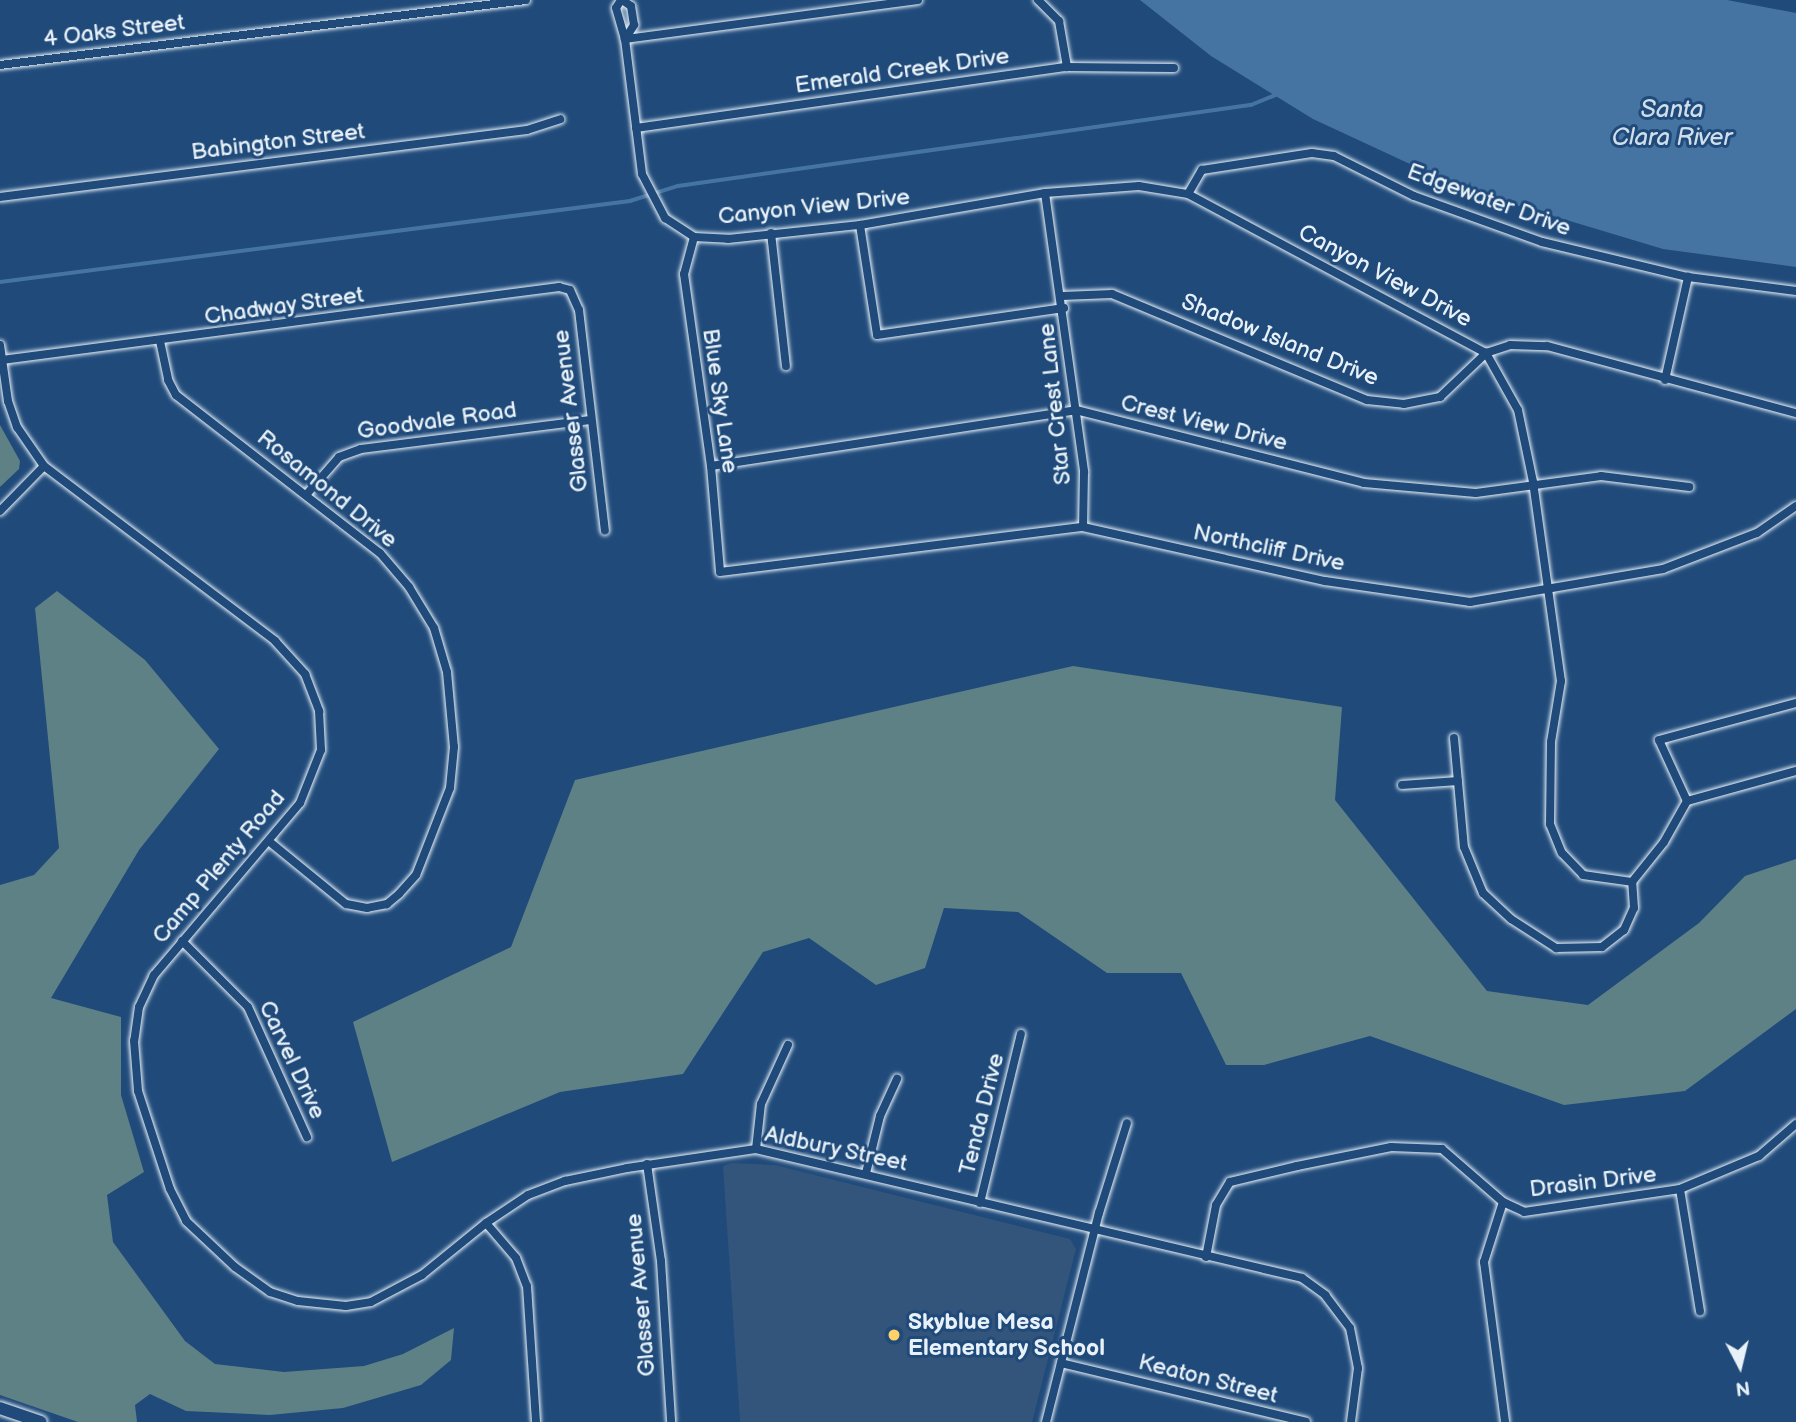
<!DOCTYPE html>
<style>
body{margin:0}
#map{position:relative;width:1796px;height:1422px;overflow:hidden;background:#1f4a7a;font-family:"Balsamiq Sans",sans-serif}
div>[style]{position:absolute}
.built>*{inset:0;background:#33557c}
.green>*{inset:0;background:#5e8185}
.water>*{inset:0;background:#4674a2}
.stream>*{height:3.5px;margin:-1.75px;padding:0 1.75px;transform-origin:1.75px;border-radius:1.75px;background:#4674a2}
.roads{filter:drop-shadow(0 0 2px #e8f1f8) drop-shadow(0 0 2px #e8f1f8)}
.street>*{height:8px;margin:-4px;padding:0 4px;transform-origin:4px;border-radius:4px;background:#1f4a7a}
.secondary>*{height:12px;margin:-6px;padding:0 6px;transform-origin:6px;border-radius:6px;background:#1f4a7a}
.dots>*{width:19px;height:19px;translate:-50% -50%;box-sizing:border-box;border:4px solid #1f4a7a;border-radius:50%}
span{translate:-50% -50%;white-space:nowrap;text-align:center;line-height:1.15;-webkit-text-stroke:6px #1f4a7a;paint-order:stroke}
.street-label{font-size:23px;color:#e8f1f8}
.poi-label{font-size:23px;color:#e8f1f8;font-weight:700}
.left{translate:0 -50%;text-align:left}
.water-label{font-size:24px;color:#d0deeb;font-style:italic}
.north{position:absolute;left:1705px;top:1331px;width:70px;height:70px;-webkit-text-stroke:5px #1f4a7a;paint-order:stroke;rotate:173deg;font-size:19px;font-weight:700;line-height:28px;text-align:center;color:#e8f1f8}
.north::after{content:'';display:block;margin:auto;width:24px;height:32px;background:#e8f1f8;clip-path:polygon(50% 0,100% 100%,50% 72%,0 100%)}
</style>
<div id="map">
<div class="built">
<i style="clip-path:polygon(732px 1163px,775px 1165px,1070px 1239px,1076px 1249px,1032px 1422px,740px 1422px,723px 1166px)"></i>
</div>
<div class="green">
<i style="clip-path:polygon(0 425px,20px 461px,19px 469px,0 487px)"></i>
<i style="clip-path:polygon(57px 591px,145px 660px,219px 749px,139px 850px,51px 998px,121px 1017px,121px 1095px,144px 1172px,107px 1195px,113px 1242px,185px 1341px,215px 1364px,284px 1372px,364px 1366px,403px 1354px,454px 1328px,451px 1360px,421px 1385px,343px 1408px,270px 1415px,186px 1411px,150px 1394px,135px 1405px,137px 1422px,78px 1422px,0 1395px,0 885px,34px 875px,59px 848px,35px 608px)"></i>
<i style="clip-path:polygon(1073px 666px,1342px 707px,1335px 800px,1487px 991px,1588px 1005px,1699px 923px,1745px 876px,1796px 859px,1796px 1009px,1685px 1091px,1564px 1105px,1370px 1036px,1264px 1065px,1226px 1065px,1181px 973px,1107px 973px,1018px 912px,944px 908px,925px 968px,876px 985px,809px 938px,763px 952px,683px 1074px,560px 1092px,392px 1162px,353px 1022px,511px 947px,575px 780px)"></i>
</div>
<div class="water">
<i style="clip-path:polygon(1140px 0,1727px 0,1796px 13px,1796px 267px,1663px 249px,1466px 190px,1313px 119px,1211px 56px)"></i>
</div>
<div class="stream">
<i style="left:0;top:282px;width:635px;rotate:-7.33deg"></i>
<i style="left:630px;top:201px;width:50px;rotate:-17.4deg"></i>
<i style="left:678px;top:186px;width:579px;rotate:-8.05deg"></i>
<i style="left:1251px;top:105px;width:31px;rotate:-22deg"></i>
</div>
<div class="roads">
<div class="street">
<i style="left:621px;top:0;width:9px;rotate:122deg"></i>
<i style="left:616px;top:8px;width:32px;rotate:74deg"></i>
<i style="left:625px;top:39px;width:17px;rotate:-57deg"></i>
<i style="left:634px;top:25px;width:19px;rotate:-99deg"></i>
<i style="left:631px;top:6px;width:11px;rotate:-146deg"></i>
<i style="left:918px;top:0;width:296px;rotate:172.4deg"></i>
<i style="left:625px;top:39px;width:136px;rotate:82.8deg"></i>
<i style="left:642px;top:174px;width:50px;rotate:62.4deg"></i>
<i style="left:665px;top:218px;width:35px;rotate:33deg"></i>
<i style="left:694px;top:237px;width:34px;rotate:3deg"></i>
<i style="left:728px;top:239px;width:133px;rotate:-6.1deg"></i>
<i style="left:860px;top:225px;width:188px;rotate:-9.8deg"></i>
<i style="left:1045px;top:193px;width:94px;rotate:-4.3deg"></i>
<i style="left:1139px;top:186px;width:50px;rotate:9.3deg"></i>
<i style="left:1188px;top:194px;width:338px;rotate:28.1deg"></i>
<i style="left:1486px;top:353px;width:65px;rotate:60.7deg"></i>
<i style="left:1518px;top:410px;width:74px;rotate:78.2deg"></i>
<i style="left:1533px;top:482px;width:201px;rotate:82deg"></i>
<i style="left:1561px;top:681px;width:62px;rotate:99.3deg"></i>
<i style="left:1551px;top:742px;width:82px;rotate:90.7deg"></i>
<i style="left:1550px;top:824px;width:31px;rotate:68deg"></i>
<i style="left:1562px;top:853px;width:30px;rotate:46deg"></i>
<i style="left:1583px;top:875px;width:49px;rotate:8.1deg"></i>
<i style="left:1632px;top:882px;width:51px;rotate:-51.3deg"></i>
<i style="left:1664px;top:842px;width:47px;rotate:-60.7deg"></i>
<i style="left:1687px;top:801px;width:113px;rotate:-15.4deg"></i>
<i style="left:1038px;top:0;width:30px;rotate:45deg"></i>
<i style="left:1059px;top:21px;width:47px;rotate:80.1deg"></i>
<i style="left:0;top:65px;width:530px;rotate:-7.04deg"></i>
<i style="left:636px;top:128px;width:435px;rotate:-8.1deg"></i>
<i style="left:1067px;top:67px;width:107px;rotate:0.5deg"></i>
<i style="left:1045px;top:193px;width:282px;rotate:82deg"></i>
<i style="left:1084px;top:472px;width:55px;rotate:91deg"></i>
<i style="left:1188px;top:194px;width:28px;rotate:-60deg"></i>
<i style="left:1202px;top:170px;width:111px;rotate:-8.8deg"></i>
<i style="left:1312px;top:153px;width:22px;rotate:8deg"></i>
<i style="left:1334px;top:156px;width:89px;rotate:26.6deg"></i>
<i style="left:1414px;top:196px;width:136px;rotate:19.8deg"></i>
<i style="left:1542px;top:242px;width:150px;rotate:13.5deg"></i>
<i style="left:1688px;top:277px;width:109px;rotate:7.4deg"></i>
<i style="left:0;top:197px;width:531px;rotate:-7.25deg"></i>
<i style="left:527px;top:130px;width:35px;rotate:-18deg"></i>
<i style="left:860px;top:225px;width:111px;rotate:81.2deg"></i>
<i style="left:877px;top:335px;width:189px;rotate:-8.2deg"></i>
<i style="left:771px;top:233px;width:134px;rotate:83.6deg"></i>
<i style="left:694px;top:237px;width:38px;rotate:105deg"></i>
<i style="left:684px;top:274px;width:194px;rotate:82deg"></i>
<i style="left:711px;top:466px;width:106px;rotate:85.1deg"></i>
<i style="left:720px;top:572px;width:366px;rotate:-7.1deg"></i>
<i style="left:1083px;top:527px;width:248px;rotate:12.6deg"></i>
<i style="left:1325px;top:581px;width:147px;rotate:8.2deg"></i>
<i style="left:1470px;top:602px;width:196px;rotate:-9.7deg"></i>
<i style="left:1663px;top:569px;width:101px;rotate:-21deg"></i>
<i style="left:1757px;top:533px;width:47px;rotate:-34.7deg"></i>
<i style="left:1062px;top:296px;width:50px;rotate:-2.3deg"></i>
<i style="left:1112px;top:294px;width:276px;rotate:22.6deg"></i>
<i style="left:1367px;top:400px;width:37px;rotate:6deg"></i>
<i style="left:1404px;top:404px;width:37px;rotate:-11deg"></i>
<i style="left:1440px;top:397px;width:64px;rotate:-43.7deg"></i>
<i style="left:1486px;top:353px;width:25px;rotate:-18deg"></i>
<i style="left:1510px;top:345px;width:37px;rotate:2deg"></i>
<i style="left:1547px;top:346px;width:258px;rotate:15.1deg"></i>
<i style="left:160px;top:341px;width:40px;rotate:78deg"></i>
<i style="left:168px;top:380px;width:17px;rotate:62deg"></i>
<i style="left:176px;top:395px;width:258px;rotate:37.8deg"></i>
<i style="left:380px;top:553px;width:45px;rotate:49.5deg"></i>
<i style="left:409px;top:587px;width:48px;rotate:58.6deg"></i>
<i style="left:434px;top:628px;width:46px;rotate:73.5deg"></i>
<i style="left:447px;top:672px;width:75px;rotate:84.7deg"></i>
<i style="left:454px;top:747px;width:41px;rotate:95.6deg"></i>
<i style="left:450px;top:788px;width:93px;rotate:111.3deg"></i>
<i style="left:416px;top:875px;width:25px;rotate:132deg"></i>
<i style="left:399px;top:894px;width:16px;rotate:140deg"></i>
<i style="left:387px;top:904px;width:20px;rotate:169deg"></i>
<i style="left:367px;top:908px;width:21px;rotate:-169deg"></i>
<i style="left:346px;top:904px;width:98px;rotate:-140.8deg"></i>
<i style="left:0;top:345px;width:57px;rotate:81.9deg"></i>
<i style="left:8px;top:401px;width:28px;rotate:71deg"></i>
<i style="left:17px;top:427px;width:47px;rotate:55.3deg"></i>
<i style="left:44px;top:466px;width:290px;rotate:37.1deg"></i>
<i style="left:275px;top:641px;width:45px;rotate:47.7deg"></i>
<i style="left:305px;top:674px;width:40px;rotate:69deg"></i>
<i style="left:319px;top:711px;width:39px;rotate:87deg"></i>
<i style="left:321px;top:750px;width:57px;rotate:111.6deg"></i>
<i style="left:300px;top:803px;width:226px;rotate:130.3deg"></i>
<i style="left:154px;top:975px;width:35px;rotate:115deg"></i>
<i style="left:139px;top:1007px;width:34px;rotate:98deg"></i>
<i style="left:134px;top:1041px;width:50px;rotate:85.4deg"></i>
<i style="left:138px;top:1091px;width:103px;rotate:71.9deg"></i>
<i style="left:170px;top:1189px;width:36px;rotate:63deg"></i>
<i style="left:186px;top:1221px;width:67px;rotate:43.2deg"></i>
<i style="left:235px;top:1267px;width:43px;rotate:35.5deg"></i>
<i style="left:270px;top:1292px;width:29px;rotate:18deg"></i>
<i style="left:298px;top:1301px;width:48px;rotate:5.9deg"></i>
<i style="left:346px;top:1306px;width:25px;rotate:-9deg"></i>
<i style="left:371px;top:1302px;width:58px;rotate:-27.9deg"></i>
<i style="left:422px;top:1275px;width:82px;rotate:-39.1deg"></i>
<i style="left:486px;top:1223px;width:50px;rotate:-33.7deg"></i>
<i style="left:528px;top:1195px;width:40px;rotate:-21deg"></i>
<i style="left:565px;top:1181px;width:63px;rotate:-11.8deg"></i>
<i style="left:627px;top:1168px;width:130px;rotate:-8.4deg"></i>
<i style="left:756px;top:1149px;width:561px;rotate:13.29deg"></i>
<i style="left:1302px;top:1278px;width:29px;rotate:36deg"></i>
<i style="left:1325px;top:1295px;width:41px;rotate:52.9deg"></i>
<i style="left:1350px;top:1328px;width:41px;rotate:78.7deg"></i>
<i style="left:1358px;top:1368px;width:54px;rotate:97.4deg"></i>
<i style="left:2px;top:360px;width:562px;rotate:-7.47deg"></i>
<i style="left:559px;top:287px;width:11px;rotate:15deg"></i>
<i style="left:570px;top:290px;width:22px;rotate:66deg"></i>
<i style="left:579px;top:310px;width:222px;rotate:83.3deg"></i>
<i style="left:1665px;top:380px;width:106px;rotate:-77.4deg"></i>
<i style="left:711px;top:466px;width:369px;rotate:-8.7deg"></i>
<i style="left:1076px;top:410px;width:297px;rotate:14.2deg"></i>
<i style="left:1364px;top:483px;width:112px;rotate:5.1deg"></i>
<i style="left:1476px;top:493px;width:126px;rotate:-7.7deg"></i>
<i style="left:1601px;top:476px;width:89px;rotate:7.1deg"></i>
<i style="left:306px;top:495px;width:50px;rotate:-49deg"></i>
<i style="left:339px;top:457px;width:23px;rotate:-20deg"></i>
<i style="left:361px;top:449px;width:231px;rotate:-7.2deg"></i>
<i style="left:0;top:511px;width:63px;rotate:-45.6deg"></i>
<i style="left:1454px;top:738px;width:109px;rotate:84.8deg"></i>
<i style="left:1464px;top:847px;width:50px;rotate:67.6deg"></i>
<i style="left:1483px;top:893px;width:38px;rotate:43deg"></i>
<i style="left:1511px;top:919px;width:54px;rotate:32.8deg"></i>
<i style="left:1556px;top:948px;width:46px;rotate:-1.2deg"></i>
<i style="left:1602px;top:947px;width:28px;rotate:-38deg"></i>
<i style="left:1624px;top:930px;width:24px;rotate:-66deg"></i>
<i style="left:1634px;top:908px;width:26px;rotate:-94deg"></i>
<i style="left:1402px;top:785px;width:56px;rotate:-4.1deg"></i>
<i style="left:1687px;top:801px;width:67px;rotate:-114.7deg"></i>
<i style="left:1659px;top:740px;width:142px;rotate:-15.1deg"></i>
<i style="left:182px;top:941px;width:93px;rotate:45deg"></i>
<i style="left:248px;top:1007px;width:143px;rotate:65.6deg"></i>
<i style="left:756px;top:1149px;width:45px;rotate:-83.7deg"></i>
<i style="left:761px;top:1104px;width:65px;rotate:-65.4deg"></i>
<i style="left:647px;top:1164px;width:98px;rotate:81.8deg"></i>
<i style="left:661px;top:1261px;width:161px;rotate:86.4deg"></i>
<i style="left:866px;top:1173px;width:59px;rotate:-76.2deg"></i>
<i style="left:880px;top:1116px;width:41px;rotate:-65.3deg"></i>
<i style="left:1680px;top:1189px;width:124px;rotate:80.7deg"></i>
<i style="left:1503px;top:1202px;width:63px;rotate:107.6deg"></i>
<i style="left:1484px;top:1262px;width:161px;rotate:82.5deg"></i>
<i style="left:980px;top:1203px;width:174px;rotate:-76.4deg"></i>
<i style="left:486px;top:1223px;width:46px;rotate:49.4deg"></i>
<i style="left:516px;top:1258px;width:30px;rotate:69deg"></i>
<i style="left:527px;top:1286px;width:136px;rotate:86.2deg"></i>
<i style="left:1206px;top:1257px;width:53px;rotate:-79.1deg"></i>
<i style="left:1216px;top:1205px;width:27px;rotate:-59deg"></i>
<i style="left:1230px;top:1182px;width:69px;rotate:-13.4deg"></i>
<i style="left:1297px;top:1166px;width:96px;rotate:-11.4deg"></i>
<i style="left:1391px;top:1147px;width:51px;rotate:2.2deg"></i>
<i style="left:1442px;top:1149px;width:81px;rotate:41deg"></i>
<i style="left:1503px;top:1202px;width:23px;rotate:25deg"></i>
<i style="left:1524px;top:1212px;width:158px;rotate:-8.4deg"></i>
<i style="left:1680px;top:1189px;width:86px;rotate:-22.7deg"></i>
<i style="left:1759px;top:1156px;width:49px;rotate:-40.9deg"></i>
<i style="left:1061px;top:1363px;width:252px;rotate:13.5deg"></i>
<i style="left:1046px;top:1422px;width:216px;rotate:-75.8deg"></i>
<i style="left:1099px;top:1213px;width:94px;rotate:-72.7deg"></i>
</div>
<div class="secondary">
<i style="left:0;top:1408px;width:43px;rotate:18.9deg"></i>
</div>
</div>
<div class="dots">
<i style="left:894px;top:1335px;background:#ffd166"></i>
</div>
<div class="street-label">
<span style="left:114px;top:31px;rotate:-7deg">4 Oaks Street</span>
<span style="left:902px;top:71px;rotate:-8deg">Emerald Creek Drive</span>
<span style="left:278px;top:142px;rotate:-7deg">Babington Street</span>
<span style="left:1489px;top:200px;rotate:20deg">Edgewater Drive</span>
<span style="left:814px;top:207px;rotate:-6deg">Canyon View Drive</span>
<span style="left:1385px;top:276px;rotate:28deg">Canyon View Drive</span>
<span style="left:284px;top:306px;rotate:-8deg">Chadway Street</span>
<span style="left:1280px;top:340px;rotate:22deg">Shadow Island Drive</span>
<span style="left:720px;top:401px;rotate:82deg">Blue Sky Lane</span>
<span style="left:1055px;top:404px;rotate:-96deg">Star Crest Lane</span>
<span style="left:571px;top:411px;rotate:-97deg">Glasser Avenue</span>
<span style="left:437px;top:421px;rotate:-8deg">Goodvale Road</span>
<span style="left:1204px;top:423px;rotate:14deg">Crest View Drive</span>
<span style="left:327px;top:489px;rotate:39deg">Rosamond Drive</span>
<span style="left:1269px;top:548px;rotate:12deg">Northcliff Drive</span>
<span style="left:219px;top:867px;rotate:-50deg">Camp Plenty Road</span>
<span style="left:292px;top:1060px;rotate:65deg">Carvel Drive</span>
<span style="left:982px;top:1114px;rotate:-76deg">Tenda Drive</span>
<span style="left:836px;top:1149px;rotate:12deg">Aldbury Street</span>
<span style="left:1593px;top:1182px;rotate:-7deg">Drasin Drive</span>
<span style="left:641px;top:1295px;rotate:-95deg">Glasser Avenue</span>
<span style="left:1208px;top:1379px;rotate:14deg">Keaton Street</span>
</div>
<div class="poi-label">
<span class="left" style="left:908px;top:1335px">Skyblue Mesa<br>Elementary School</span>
</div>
<div class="water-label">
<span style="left:1672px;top:124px">Santa<br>Clara River</span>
</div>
<div class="north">N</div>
</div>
